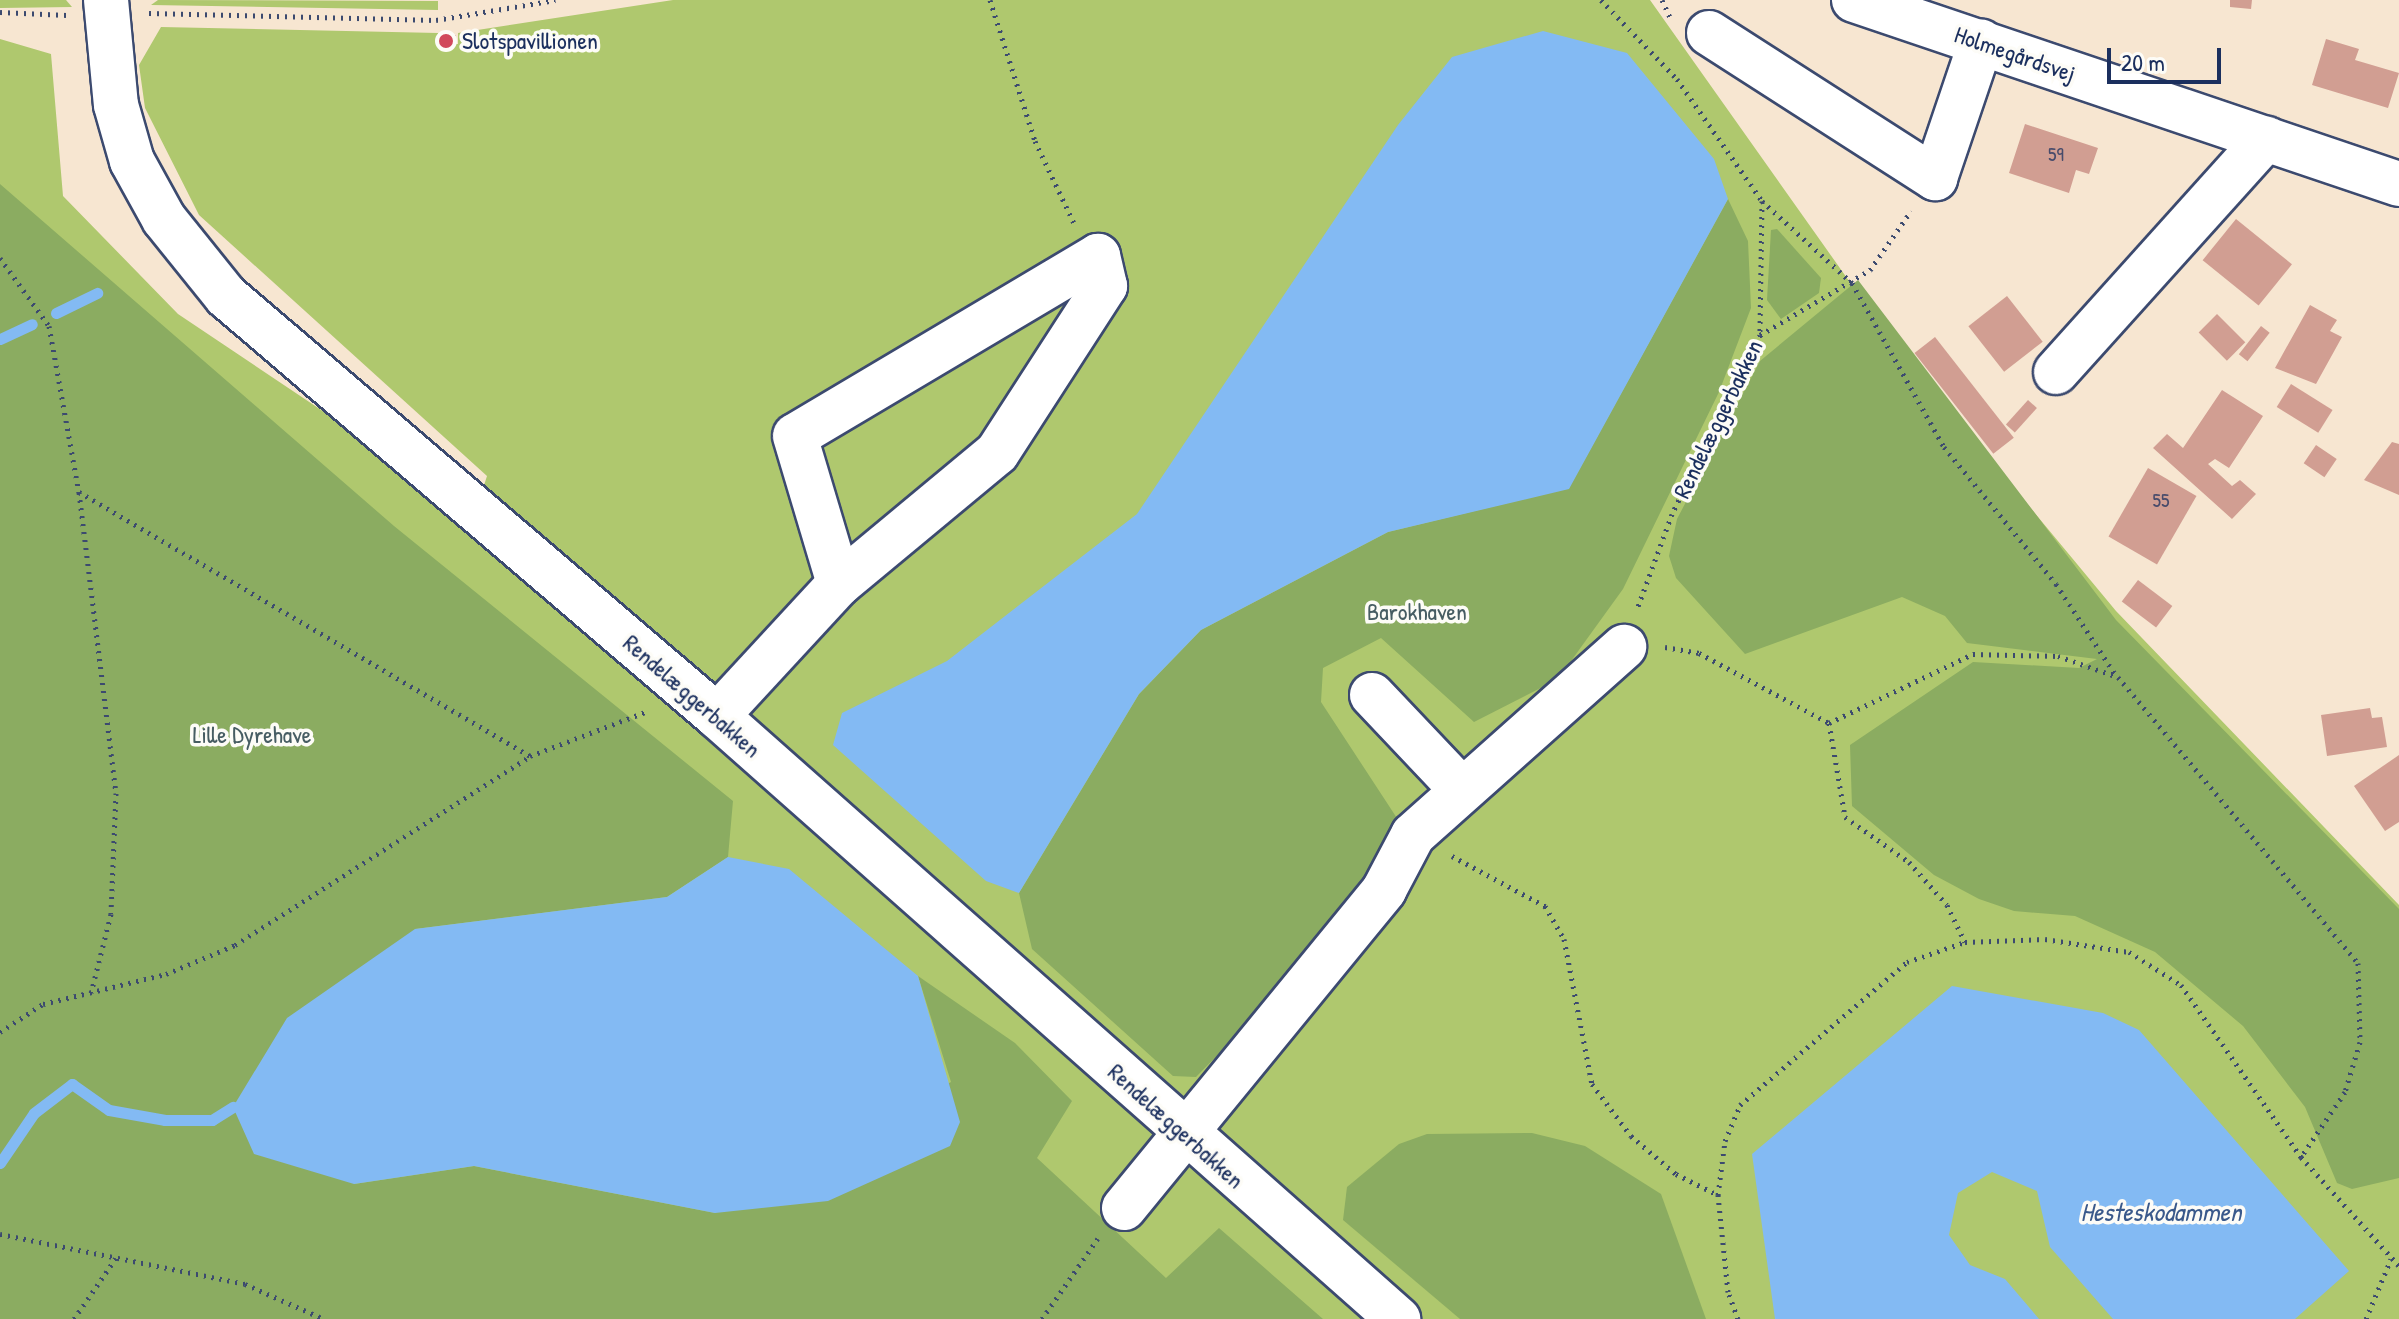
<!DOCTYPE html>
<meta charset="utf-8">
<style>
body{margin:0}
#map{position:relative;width:2399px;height:1319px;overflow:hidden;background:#f7e6d1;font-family:"Patrick Hand",sans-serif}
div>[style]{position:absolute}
.green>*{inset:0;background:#afc86e}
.forest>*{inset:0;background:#8bac61}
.water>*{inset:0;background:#83baf3}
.stream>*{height:11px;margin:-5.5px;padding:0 5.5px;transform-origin:5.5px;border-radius:5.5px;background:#83baf3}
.building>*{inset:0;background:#d19e92;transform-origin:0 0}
.path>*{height:5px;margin-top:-2.5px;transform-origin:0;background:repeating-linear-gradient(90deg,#3c4a6f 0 2px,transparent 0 8px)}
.roads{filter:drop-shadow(2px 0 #3c4a6f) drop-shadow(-2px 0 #3c4a6f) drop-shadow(0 2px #3c4a6f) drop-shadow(0 -2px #3c4a6f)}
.minor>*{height:44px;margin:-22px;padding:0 22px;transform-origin:22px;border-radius:22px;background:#fff}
.dots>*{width:22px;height:22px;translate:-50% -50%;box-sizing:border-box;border:4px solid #fdfcf7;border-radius:50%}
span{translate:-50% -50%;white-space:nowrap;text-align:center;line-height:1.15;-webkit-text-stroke:7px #fdfcf7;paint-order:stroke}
.number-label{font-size:20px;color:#484b6b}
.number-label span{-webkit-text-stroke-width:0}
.poi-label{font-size:24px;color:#1b2f5e}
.left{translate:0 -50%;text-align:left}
.street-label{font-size:24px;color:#1b2f5e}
.park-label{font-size:24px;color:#475d63}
.water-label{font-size:26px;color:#3a598b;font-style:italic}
.scale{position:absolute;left:2107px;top:48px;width:114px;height:36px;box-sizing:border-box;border:4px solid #1b2f5e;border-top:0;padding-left:10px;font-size:24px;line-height:28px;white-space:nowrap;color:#1b2f5e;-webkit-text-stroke:6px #fdfcf7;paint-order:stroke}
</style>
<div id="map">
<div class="green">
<div style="clip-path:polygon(0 0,66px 0,72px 7px,0 8px)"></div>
<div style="clip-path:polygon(158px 0,438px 1px,438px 10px,151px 5px)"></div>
<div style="clip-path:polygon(673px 0,1650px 0,1888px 336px,2116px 611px,2399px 905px,2399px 1319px,0 1319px,0 39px,51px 54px,63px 196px,178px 314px,475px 513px,487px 476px,199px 215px,145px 108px,139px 65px,161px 27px,438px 33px,439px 44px,458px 44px,458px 33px)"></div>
</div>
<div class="forest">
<div style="clip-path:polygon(0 184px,394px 526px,733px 801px,728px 857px,667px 897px,415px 929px,354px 1184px,474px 1166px,715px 1213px,951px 1082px,918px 976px,1015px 1043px,1072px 1101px,1037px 1158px,1166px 1278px,1219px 1228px,1323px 1319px,0 1319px)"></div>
<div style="clip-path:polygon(1728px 199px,1748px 241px,1751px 308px,1719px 392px,1623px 589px,1558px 679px,1474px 722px,1381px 638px,1323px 668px,1321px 702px,1408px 835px,1239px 1033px,1196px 1077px,1173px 1076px,1032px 949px,1019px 893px,1139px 694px,1201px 630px,1388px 532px,1569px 488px)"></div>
<div style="clip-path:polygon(1777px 229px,1821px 278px,1819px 293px,1781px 319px,1767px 300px,1771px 230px)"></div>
<div style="clip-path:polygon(1858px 280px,2116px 620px,2399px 909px,2399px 1178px,2352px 1189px,2337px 1183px,2305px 1107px,2243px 1026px,2155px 952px,2075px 916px,2014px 911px,1979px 899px,1934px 875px,1852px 806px,1850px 745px,1973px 662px,2079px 668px,2097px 659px,1967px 643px,1945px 616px,1902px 597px,1745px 654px,1676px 578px,1669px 556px,1677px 519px,1760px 361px)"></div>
<div style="clip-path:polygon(1532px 1133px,1585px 1146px,1661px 1194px,1706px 1319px,1460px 1319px,1343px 1220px,1347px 1187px,1399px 1144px,1427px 1134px)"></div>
</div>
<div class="water">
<div style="clip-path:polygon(1543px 31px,1627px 53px,1714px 159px,1728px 199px,1569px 489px,1388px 532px,1201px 630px,1139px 694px,1019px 893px,986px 881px,833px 745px,842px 713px,947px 661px,1137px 514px,1398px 125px,1452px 57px)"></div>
<div style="clip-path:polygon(728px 857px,789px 869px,918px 976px,960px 1122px,950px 1146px,828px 1201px,715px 1213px,474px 1166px,354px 1184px,254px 1154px,233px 1107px,287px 1018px,415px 929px,667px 897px)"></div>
<div style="clip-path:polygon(1952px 986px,2103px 1013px,2139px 1030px,2349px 1271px,2295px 1319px,2113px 1319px,2050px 1247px,2037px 1191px,1992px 1172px,1958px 1193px,1949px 1235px,1970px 1265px,2005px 1279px,2039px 1319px,1775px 1319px,1752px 1154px)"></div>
</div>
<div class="stream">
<div style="left:56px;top:313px;width:46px;rotate:-26deg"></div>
<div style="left:0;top:339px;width:35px;rotate:-25deg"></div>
<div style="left:0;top:1163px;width:60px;rotate:-55.8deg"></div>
<div style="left:34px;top:1113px;width:48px;rotate:-37.3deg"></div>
<div style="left:72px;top:1084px;width:45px;rotate:35.1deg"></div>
<div style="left:109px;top:1110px;width:57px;rotate:10.1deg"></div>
<div style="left:165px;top:1120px;width:47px"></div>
<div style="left:212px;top:1120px;width:25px;rotate:-32deg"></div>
</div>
<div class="building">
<div style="clip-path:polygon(2230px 0,2252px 0,2251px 9px,2230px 7px)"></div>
<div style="left:439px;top:35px;width:17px;height:7px"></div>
<div style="clip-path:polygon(2326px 39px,2359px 49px,2355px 60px,2399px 73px,2388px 108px,2312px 85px)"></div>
<div style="clip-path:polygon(2025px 124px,2098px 148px,2089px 174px,2076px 170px,2069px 193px,2009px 173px)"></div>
<div style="left:2236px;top:219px;width:72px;height:53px;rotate:39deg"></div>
<div style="left:2007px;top:296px;width:58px;height:49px;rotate:52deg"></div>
<div style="clip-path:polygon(2310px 305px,2337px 320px,2330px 331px,2342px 337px,2316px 384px,2275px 368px)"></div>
<div style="left:2217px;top:314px;width:40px;height:26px;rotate:45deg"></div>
<div style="left:2261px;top:326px;width:11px;height:36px;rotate:38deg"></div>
<div style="left:1935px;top:337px;width:128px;height:26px;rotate:52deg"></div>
<div style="left:2291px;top:384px;width:49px;height:27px;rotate:32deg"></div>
<div style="clip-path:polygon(2222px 390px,2263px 416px,2229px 468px,2215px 459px,2208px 464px,2232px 486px,2240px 480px,2256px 494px,2232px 519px,2153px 448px,2167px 434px,2183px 448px)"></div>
<div style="left:2028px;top:400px;width:12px;height:33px;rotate:42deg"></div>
<div style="clip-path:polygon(2392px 442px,2399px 444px,2399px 495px,2364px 480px)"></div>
<div style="left:2316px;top:445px;width:25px;height:22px;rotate:34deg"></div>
<div style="left:2148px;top:468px;width:56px;height:79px;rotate:30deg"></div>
<div style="left:2138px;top:580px;width:43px;height:27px;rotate:37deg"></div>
<div style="clip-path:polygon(2370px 708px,2372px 718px,2382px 717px,2387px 747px,2327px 756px,2321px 715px)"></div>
<div style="clip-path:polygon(2399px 755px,2399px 822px,2385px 831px,2354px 786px)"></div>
</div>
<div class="path">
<div style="left:990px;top:0;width:148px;rotate:72.3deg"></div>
<div style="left:1035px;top:141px;width:91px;rotate:64.6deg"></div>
<div style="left:1601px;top:0;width:110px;rotate:46.1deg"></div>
<div style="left:1677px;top:79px;width:149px;rotate:55.1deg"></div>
<div style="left:1762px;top:201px;width:134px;rotate:90.9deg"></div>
<div style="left:1760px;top:335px;width:199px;rotate:116.2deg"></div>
<div style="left:1672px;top:514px;width:101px;rotate:110.2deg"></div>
<div style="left:1662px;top:0;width:19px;rotate:65deg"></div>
<div style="left:0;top:12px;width:67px;rotate:2.6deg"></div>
<div style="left:149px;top:13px;width:287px;rotate:1.4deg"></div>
<div style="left:436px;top:20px;width:121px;rotate:-9.5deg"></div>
<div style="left:1762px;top:201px;width:122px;rotate:42.3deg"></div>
<div style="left:1852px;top:283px;width:188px;rotate:60.7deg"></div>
<div style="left:1944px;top:447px;width:177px;rotate:50.7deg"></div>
<div style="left:2056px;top:584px;width:111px;rotate:56.7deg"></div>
<div style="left:0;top:258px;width:84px;rotate:54.2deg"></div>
<div style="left:49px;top:326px;width:169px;rotate:79.8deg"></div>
<div style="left:79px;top:492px;width:303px;rotate:83deg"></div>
<div style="left:116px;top:793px;width:121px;rotate:92.4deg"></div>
<div style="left:111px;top:914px;width:81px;rotate:104.2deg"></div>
<div style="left:1760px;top:335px;width:128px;rotate:-30.6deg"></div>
<div style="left:1870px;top:270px;width:72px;rotate:-55.2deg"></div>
<div style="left:79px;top:492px;width:523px;rotate:30.34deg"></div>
<div style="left:1665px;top:647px;width:35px;rotate:10deg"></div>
<div style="left:1699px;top:653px;width:148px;rotate:28.3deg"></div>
<div style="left:1829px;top:723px;width:95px;rotate:80.3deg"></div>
<div style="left:1845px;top:817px;width:78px;rotate:35.1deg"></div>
<div style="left:1909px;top:862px;width:57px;rotate:48.5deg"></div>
<div style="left:1947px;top:905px;width:41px;rotate:64.1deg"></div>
<div style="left:1829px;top:723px;width:160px;rotate:-25.6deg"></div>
<div style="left:1973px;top:654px;width:85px;rotate:1.3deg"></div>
<div style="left:2058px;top:656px;width:64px;rotate:19.3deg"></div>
<div style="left:2118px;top:677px;width:373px;rotate:50deg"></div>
<div style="left:2358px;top:963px;width:79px;rotate:88.5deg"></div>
<div style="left:2360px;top:1042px;width:52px;rotate:106.7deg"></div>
<div style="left:2345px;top:1092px;width:78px;rotate:124.1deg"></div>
<div style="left:1452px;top:856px;width:106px;rotate:28.3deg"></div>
<div style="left:1545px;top:906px;width:38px;rotate:60deg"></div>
<div style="left:1564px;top:939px;width:148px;rotate:79.1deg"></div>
<div style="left:1592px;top:1084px;width:65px;rotate:53.1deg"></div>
<div style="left:1631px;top:1136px;width:59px;rotate:40.2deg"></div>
<div style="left:1676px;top:1174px;width:47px;rotate:26.6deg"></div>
<div style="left:0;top:1032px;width:51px;rotate:-33.1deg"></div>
<div style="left:43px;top:1004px;width:127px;rotate:-13.7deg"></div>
<div style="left:166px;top:974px;width:75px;rotate:-22.8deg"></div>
<div style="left:235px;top:945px;width:350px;rotate:-32.6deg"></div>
<div style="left:530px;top:756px;width:126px;rotate:-20.9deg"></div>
<div style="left:0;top:1234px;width:250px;rotate:11.5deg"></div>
<div style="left:245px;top:1284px;width:86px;rotate:23.9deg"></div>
<div style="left:74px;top:1319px;width:74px;rotate:-55.5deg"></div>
<div style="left:1042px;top:1319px;width:98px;rotate:-55.3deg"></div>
<div style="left:1738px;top:1319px;width:29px;rotate:-110deg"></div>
<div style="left:1728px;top:1292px;width:98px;rotate:-95.9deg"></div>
<div style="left:1718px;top:1195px;width:54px;rotate:-82.6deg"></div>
<div style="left:1725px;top:1141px;width:39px;rotate:-67deg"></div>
<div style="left:1740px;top:1105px;width:220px;rotate:-40.6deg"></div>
<div style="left:1907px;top:962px;width:61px;rotate:-19deg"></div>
<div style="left:1965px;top:942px;width:80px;rotate:-2.1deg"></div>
<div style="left:2045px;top:939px;width:85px;rotate:8.8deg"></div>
<div style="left:2129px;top:952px;width:62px;rotate:32.4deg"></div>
<div style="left:2181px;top:985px;width:210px;rotate:55.1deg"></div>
<div style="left:2301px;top:1157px;width:147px;rotate:48deg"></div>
<div style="left:2366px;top:1319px;width:65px;rotate:-67.4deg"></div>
</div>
<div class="roads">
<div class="minor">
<div style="left:106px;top:0;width:105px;rotate:84.6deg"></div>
<div style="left:116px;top:105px;width:58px;rotate:74.1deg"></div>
<div style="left:132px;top:161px;width:66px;rotate:61.1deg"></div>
<div style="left:164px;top:219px;width:99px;rotate:51.2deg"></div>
<div style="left:226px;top:296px;width:646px;rotate:40.54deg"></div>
<div style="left:717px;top:716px;width:910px;rotate:41.52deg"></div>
<div style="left:1854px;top:0;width:575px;rotate:18.66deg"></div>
<div style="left:1709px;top:33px;width:269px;rotate:32.7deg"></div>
<div style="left:1935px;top:178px;width:144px;rotate:-71.3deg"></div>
<div style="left:2056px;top:372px;width:314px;rotate:-48deg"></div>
<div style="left:1372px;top:695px;width:129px;rotate:46.6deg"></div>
<div style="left:717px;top:716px;width:180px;rotate:-47.3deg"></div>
<div style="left:839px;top:584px;width:205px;rotate:-39.7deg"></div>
<div style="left:997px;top:453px;width:199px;rotate:-57.1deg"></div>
<div style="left:1105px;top:286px;width:31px;rotate:-103deg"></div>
<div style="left:1098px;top:256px;width:352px;rotate:149.3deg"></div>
<div style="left:795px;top:436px;width:154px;rotate:73.4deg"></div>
<div style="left:1124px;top:1208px;width:411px;rotate:-50.7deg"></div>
<div style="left:1384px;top:890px;width:62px;rotate:-62.2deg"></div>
<div style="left:1413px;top:835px;width:283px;rotate:-41.7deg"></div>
</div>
</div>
<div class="dots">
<div style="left:446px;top:41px;background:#d1495b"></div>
</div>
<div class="number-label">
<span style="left:2056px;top:153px">59</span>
<span style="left:2161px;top:499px">55</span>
</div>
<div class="poi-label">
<span class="left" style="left:462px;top:41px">Slotspavillionen</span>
</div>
<div class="street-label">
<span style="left:2015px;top:54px;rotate:19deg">Holmegårdsvej</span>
<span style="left:1718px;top:419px;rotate:-64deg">Rendelæggerbakken</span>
<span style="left:692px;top:696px;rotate:41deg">Rendelæggerbakken</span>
<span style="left:1176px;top:1126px;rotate:42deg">Rendelæggerbakken</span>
</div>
<div class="park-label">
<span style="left:1417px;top:612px">Barokhaven</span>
<span style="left:252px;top:735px">Lille Dyrehave</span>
</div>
<div class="water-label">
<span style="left:2161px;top:1212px">Hesteskodammen</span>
</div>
<div class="scale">20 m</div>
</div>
